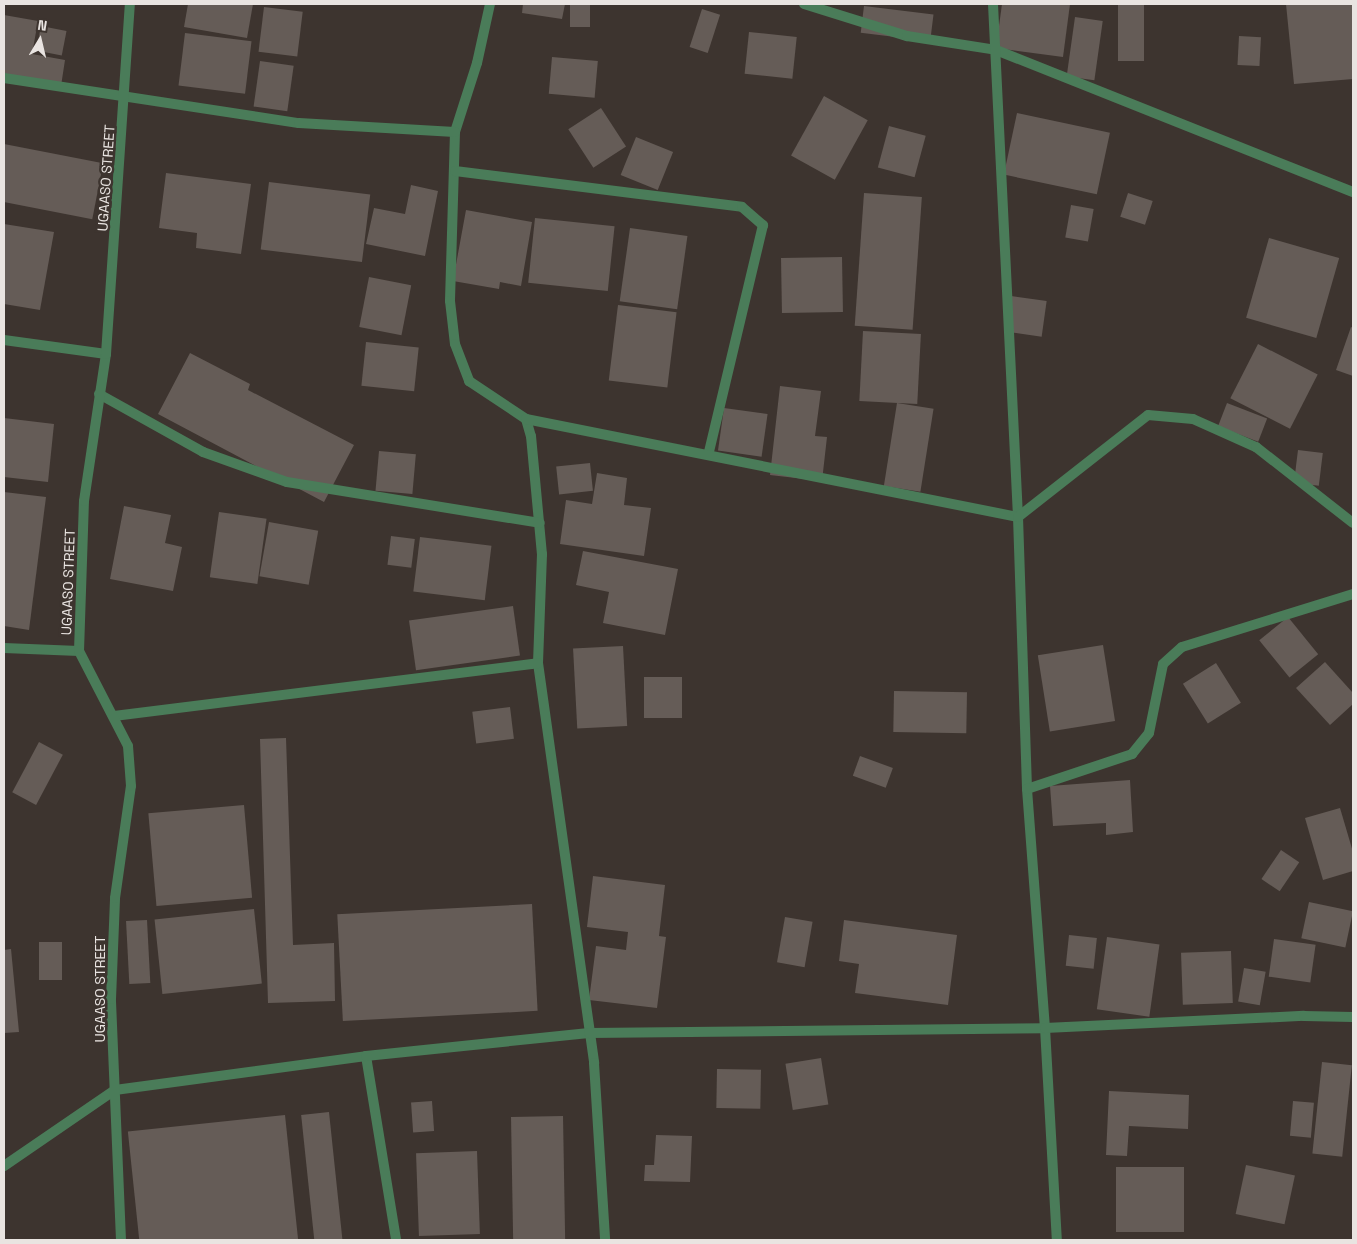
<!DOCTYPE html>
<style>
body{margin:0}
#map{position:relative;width:1357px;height:1244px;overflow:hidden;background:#3d342f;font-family:"Space Grotesk",sans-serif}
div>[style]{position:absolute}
.building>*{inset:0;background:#655c57;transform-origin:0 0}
.street>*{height:10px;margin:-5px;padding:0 5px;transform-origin:5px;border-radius:5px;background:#4a7c59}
span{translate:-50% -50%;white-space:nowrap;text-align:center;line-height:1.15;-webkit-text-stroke:5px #3d342f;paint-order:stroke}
.street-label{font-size:14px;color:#e9e4e1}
.frame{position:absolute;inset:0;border:5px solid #e9e4e1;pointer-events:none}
.north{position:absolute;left:15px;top:15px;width:50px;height:50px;-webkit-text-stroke:4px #3d342f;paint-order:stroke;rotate:9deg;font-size:14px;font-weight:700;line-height:20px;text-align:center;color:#e9e4e1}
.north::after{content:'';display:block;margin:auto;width:18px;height:22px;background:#e9e4e1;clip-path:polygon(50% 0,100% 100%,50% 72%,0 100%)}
</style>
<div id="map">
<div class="building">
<div style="clip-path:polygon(188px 4px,253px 4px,247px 38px,184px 27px)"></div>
<div style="clip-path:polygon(523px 4px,565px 4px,562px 19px,522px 13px)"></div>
<div style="left:570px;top:4px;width:20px;height:23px"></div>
<div style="clip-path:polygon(1002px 4px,1070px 4px,1063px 57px,996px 48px)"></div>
<div style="left:1118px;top:4px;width:26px;height:57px"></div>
<div style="clip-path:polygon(1286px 4px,1352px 4px,1353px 79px,1294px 84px)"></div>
<div style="left:864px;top:6px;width:70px;height:27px;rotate:7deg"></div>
<div style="left:264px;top:7px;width:39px;height:45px;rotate:7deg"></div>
<div style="left:702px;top:9px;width:19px;height:40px;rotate:18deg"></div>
<div style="clip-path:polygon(4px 15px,38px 21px,32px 54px,65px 60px,61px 86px,4px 76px)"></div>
<div style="left:1075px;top:17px;width:28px;height:60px;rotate:8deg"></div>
<div style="left:41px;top:26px;width:26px;height:25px;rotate:11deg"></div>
<div style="left:749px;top:32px;width:48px;height:42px;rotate:6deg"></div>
<div style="left:185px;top:33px;width:67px;height:53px;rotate:7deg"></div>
<div style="left:1239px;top:36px;width:22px;height:29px;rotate:3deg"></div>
<div style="left:552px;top:57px;width:46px;height:37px;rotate:5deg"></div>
<div style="left:260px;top:61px;width:34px;height:46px;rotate:8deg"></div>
<div style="left:824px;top:96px;width:50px;height:68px;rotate:29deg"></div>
<div style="left:601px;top:108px;width:46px;height:39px;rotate:57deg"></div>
<div style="left:1017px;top:113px;width:95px;height:63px;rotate:12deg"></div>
<div style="left:889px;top:126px;width:38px;height:43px;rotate:15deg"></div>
<div style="left:636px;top:137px;width:40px;height:41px;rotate:22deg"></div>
<div style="left:4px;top:144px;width:101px;height:57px;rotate:11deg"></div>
<div style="clip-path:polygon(166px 173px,251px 184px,241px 254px,196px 248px,197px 233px,159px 228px)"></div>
<div style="left:269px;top:182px;width:102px;height:68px;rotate:7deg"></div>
<div style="clip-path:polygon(411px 185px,438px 191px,425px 256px,366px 244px,374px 208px,405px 214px)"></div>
<div style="left:864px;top:193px;width:58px;height:133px;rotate:4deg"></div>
<div style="left:1128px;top:193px;width:26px;height:25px;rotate:18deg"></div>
<div style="left:1071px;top:205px;width:23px;height:33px;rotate:10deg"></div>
<div style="clip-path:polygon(466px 210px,532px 222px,521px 286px,500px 282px,499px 289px,453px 281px)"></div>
<div style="left:535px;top:218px;width:80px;height:65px;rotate:6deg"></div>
<div style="clip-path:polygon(4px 224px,54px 232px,40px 310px,4px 304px)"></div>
<div style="left:630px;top:228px;width:58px;height:74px;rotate:8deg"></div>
<div style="left:1269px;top:238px;width:73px;height:83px;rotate:16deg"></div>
<div style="left:842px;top:257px;width:55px;height:61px;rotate:89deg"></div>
<div style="left:369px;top:277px;width:43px;height:51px;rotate:11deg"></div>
<div style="left:1011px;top:296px;width:36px;height:36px;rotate:8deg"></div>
<div style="left:618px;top:305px;width:59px;height:76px;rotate:7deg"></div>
<div style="clip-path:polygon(1351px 327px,1353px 328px,1353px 376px,1336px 370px)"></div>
<div style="left:863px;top:331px;width:58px;height:70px;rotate:3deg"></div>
<div style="left:366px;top:342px;width:53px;height:44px;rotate:6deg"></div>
<div style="left:1258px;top:344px;width:67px;height:61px;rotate:27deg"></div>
<div style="clip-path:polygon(190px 353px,250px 384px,248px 390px,354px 445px,324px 502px,158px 414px)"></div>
<div style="clip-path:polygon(780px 386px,821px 391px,815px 436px,827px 437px,822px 481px,770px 475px)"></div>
<div style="left:897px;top:403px;width:37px;height:84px;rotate:9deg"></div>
<div style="left:1227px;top:403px;width:43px;height:25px;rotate:21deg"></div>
<div style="left:724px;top:408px;width:44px;height:43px;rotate:8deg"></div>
<div style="clip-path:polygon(4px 418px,54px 424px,48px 482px,4px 477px)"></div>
<div style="left:1298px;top:450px;width:25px;height:33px;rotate:7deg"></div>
<div style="left:379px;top:451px;width:37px;height:40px;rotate:5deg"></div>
<div style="left:590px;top:463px;width:28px;height:34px;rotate:84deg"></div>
<div style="clip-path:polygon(597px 473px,627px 478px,624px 505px,651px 508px,644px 556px,560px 544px,566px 500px,592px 504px)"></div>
<div style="clip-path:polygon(4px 492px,46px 497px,29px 630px,4px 626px)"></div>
<div style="clip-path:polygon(124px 506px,171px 515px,165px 543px,182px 547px,173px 591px,110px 579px)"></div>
<div style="left:219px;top:512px;width:48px;height:66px;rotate:8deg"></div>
<div style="left:269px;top:522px;width:50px;height:55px;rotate:10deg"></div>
<div style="left:391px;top:536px;width:24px;height:29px;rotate:7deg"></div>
<div style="left:420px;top:537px;width:72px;height:55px;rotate:7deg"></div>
<div style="clip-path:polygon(583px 551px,678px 569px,665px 635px,603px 623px,609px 592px,576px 585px)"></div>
<div style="left:513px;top:606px;width:50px;height:105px;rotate:82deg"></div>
<div style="left:1288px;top:617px;width:48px;height:37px;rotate:51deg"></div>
<div style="left:1103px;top:645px;width:77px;height:66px;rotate:81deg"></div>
<div style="left:623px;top:646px;width:80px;height:50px;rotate:87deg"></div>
<div style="clip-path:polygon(1325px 662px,1353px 693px,1353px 704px,1330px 725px,1296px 688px)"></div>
<div style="left:1216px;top:663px;width:47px;height:39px;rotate:58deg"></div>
<div style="left:644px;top:677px;width:38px;height:41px"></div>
<div style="left:894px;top:691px;width:73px;height:41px;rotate:1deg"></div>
<div style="left:510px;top:707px;width:32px;height:38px;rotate:83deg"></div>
<div style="clip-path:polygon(286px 738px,293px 945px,334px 943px,335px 1001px,268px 1003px,260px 739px)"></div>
<div style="left:39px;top:742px;width:27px;height:57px;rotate:28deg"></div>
<div style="left:860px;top:756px;width:35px;height:21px;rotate:20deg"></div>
<div style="clip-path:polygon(1130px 780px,1133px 832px,1106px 835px,1106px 823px,1053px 826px,1050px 786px)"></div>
<div style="left:244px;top:805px;width:93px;height:96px;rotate:85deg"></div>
<div style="clip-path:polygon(1340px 808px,1353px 852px,1353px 871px,1323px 880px,1305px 818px)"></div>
<div style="left:1281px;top:850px;width:22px;height:35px;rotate:34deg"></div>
<div style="clip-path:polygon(593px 876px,665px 885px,659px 936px,666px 937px,657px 1008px,589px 1000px,596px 946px,626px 950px,628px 932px,587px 927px)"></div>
<div style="left:1309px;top:902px;width:45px;height:37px;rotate:12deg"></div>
<div style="left:532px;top:904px;width:107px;height:195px;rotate:87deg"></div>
<div style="left:254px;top:909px;width:75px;height:100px;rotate:84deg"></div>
<div style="left:785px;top:917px;width:28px;height:46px;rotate:10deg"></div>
<div style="left:147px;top:920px;width:63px;height:21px;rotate:87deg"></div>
<div style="clip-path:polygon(844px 920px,957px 935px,948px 1005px,855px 993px,859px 964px,839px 961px)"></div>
<div style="left:1069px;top:935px;width:28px;height:31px;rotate:6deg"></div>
<div style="left:1107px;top:937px;width:53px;height:73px;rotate:8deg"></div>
<div style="left:1274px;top:939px;width:42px;height:38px;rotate:8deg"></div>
<div style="left:62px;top:942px;width:38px;height:23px;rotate:90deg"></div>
<div style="clip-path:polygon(11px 949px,19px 1032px,4px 1033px,4px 950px)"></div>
<div style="left:1231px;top:951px;width:52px;height:50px;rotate:88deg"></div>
<div style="left:1244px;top:968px;width:22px;height:34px;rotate:10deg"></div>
<div style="left:821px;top:1058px;width:47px;height:36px;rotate:81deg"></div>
<div style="left:1322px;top:1062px;width:30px;height:92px;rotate:6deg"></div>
<div style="left:717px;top:1069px;width:44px;height:39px;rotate:1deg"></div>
<div style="clip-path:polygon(1109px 1091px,1189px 1095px,1188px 1129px,1129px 1126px,1127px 1156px,1106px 1155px)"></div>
<div style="left:432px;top:1101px;width:30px;height:21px;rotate:86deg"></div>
<div style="left:1293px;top:1101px;width:21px;height:35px;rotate:5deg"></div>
<div style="left:329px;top:1112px;width:129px;height:28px;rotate:84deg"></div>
<div style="left:285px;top:1115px;width:125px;height:158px;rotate:84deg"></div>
<div style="left:563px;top:1116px;width:124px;height:52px;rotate:89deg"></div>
<div style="clip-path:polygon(656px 1135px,692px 1136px,690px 1182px,644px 1181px,645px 1165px,654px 1165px)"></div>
<div style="left:477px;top:1151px;width:83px;height:61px;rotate:88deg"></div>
<div style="left:1246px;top:1165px;width:50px;height:50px;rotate:12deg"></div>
<div style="left:1116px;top:1167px;width:68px;height:65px"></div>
</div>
<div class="street">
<div style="left:490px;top:4px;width:60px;rotate:102.4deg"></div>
<div style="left:477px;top:63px;width:72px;rotate:107.7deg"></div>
<div style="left:455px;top:132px;width:169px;rotate:91.7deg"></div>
<div style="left:450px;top:301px;width:43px;rotate:83.4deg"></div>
<div style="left:455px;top:344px;width:40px;rotate:69deg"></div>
<div style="left:469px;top:381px;width:69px;rotate:33.7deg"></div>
<div style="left:526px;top:419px;width:18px;rotate:74deg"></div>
<div style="left:531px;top:436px;width:119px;rotate:84.7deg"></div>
<div style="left:542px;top:554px;width:109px;rotate:92.1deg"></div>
<div style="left:538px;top:663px;width:404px;rotate:82deg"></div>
<div style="left:594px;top:1063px;width:177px;rotate:86.4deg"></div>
<div style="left:804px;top:4px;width:108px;rotate:17.3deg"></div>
<div style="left:907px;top:36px;width:90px;rotate:8.9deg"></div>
<div style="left:996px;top:50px;width:384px;rotate:21.7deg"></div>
<div style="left:993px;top:4px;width:514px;rotate:87.21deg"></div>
<div style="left:1018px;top:517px;width:272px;rotate:88.1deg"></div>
<div style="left:1027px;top:789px;width:240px;rotate:85.7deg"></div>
<div style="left:1045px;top:1028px;width:212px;rotate:86.8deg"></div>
<div style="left:4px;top:78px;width:298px;rotate:8.7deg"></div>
<div style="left:299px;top:123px;width:156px;rotate:3.3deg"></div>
<div style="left:455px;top:171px;width:289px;rotate:7.1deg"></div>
<div style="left:742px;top:207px;width:28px;rotate:41deg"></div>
<div style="left:763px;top:225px;width:236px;rotate:103.4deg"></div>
<div style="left:4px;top:340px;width:103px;rotate:7.8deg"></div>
<div style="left:99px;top:394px;width:119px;rotate:29.1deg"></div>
<div style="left:203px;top:452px;width:89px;rotate:19.7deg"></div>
<div style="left:287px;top:482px;width:256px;rotate:9.2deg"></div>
<div style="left:526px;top:419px;width:502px;rotate:11.27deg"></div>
<div style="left:1018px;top:517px;width:165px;rotate:-38.1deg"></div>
<div style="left:1148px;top:415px;width:45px;rotate:5.1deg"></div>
<div style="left:1193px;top:419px;width:69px;rotate:24deg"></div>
<div style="left:1256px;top:447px;width:123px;rotate:38.1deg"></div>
<div style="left:4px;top:648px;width:75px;rotate:2.3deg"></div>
<div style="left:114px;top:716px;width:427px;rotate:-7.1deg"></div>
<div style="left:1027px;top:789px;width:111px;rotate:-18.4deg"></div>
<div style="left:1132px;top:754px;width:27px;rotate:-51deg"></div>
<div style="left:1149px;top:733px;width:70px;rotate:-78.5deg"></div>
<div style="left:1163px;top:664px;width:25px;rotate:-42deg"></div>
<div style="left:1182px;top:647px;width:179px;rotate:-17.2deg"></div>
<div style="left:366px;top:1056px;width:186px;rotate:80.7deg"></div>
<div style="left:4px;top:1166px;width:135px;rotate:-34.4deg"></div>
<div style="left:115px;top:1090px;width:253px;rotate:-7.7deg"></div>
<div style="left:366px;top:1056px;width:224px;rotate:-5.9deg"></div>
<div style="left:589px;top:1033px;width:456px;rotate:-0.6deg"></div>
<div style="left:1045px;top:1028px;width:259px;rotate:-2.7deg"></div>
<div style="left:1304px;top:1016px;width:49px;rotate:1.2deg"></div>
<div style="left:121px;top:1240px;width:241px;rotate:-92.4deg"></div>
<div style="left:111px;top:999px;width:101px;rotate:-87.7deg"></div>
<div style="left:115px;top:898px;width:113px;rotate:-81.9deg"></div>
<div style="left:131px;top:786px;width:40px;rotate:-94.3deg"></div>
<div style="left:128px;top:746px;width:107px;rotate:-117.3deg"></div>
<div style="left:79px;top:651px;width:150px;rotate:-88.1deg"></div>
<div style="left:84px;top:501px;width:149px;rotate:-81.5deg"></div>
<div style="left:106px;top:354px;width:351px;rotate:-86.1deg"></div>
</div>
<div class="street-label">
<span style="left:106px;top:178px;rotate:-86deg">UGAASO STREET</span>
<span style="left:68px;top:582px;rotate:-88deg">UGAASO STREET</span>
<span style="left:100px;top:989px;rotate:-90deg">UGAASO STREET</span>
</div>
<div class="frame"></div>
<div class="north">N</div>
</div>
